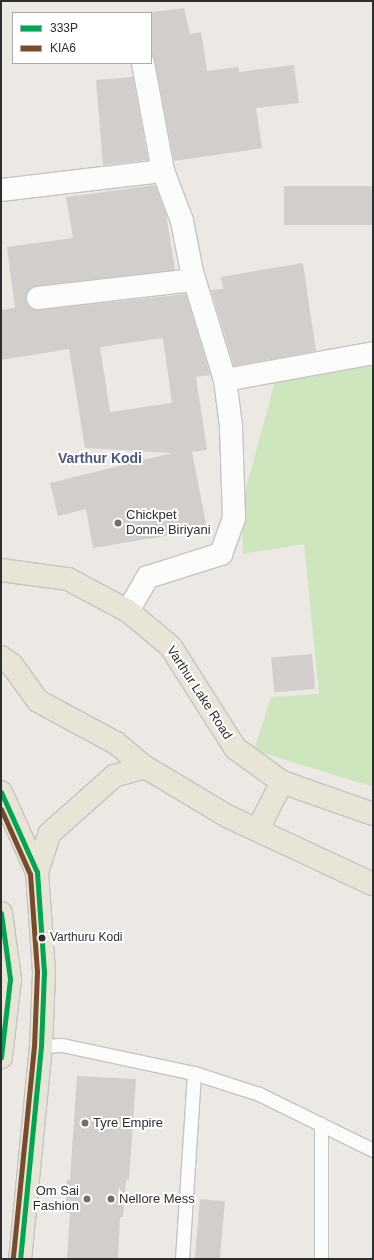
<!DOCTYPE html>
<style>
body{margin:0}
#map{position:relative;width:374px;height:1260px;overflow:hidden;background:#ece8e4;font-family:Arial,sans-serif}
div>[style]{position:absolute}
.green>*{inset:0;background:#cee6be}
.building>*{inset:0;background:#d1cecb;transform-origin:0 0}
.roads{filter:drop-shadow(1px 0 #c5c4c5) drop-shadow(-1px 0 #c5c4c5) drop-shadow(0 1px #c5c4c5) drop-shadow(0 -1px #c5c4c5)}
.lane>*{height:13px;margin:-6.5px;padding:0 6.5px;transform-origin:6.5px;border-radius:6.5px;background:#fcfcfb}
.street>*{height:22px;margin:-11px;padding:0 11px;transform-origin:11px;border-radius:11px;background:#fcfcfb}
.primary>*{height:22px;margin:-11px;padding:0 11px;transform-origin:11px;border-radius:11px;background:#e8e4d6}
.bus-1>*{height:5px;margin:-2.5px;padding:0 2.5px;transform-origin:2.5px;border-radius:2.5px;background:#00a651}
.bus-2>*{height:5px;margin:-2.5px;padding:0 2.5px;transform-origin:2.5px;border-radius:2.5px;background:#7a4b2a}
.dots>*{width:11px;height:11px;translate:-50% -50%;box-sizing:border-box;border:2px solid #fff;border-radius:50%}
span{translate:-50% -50%;white-space:nowrap;text-align:center;line-height:1.15;-webkit-text-stroke:4px #fff;paint-order:stroke}
.bus-label{font-size:12px;color:#2e2e2e}
.left{translate:0 -50%;text-align:left}
.poi-label{font-size:13px;color:#2e2e2e}
.right{translate:-100% -50%;text-align:right}
.street-label{font-size:13px;color:#2e2e2e}
.neighbourhood-label{font-size:14px;color:#4d5680;font-weight:700}
.frame{position:absolute;inset:0;border:2px solid #2e2e2e;pointer-events:none}
.legend{position:absolute;left:12px;top:12px;width:140px;height:52px;box-sizing:border-box;background:#fff;border:1px solid #ababab;margin:0;padding:5px 7px;list-style:none;font-size:12px;color:#2e2e2e}
.legend li{display:flex;align-items:center;gap:8px;height:20px}
.legend b{width:20px;border:1px solid #ababab}
</style>
<div id="map">
<div class="green">
<div style="clip-path:polygon(373px 364px,373px 787px,254px 750px,271px 697px,319px 694px,304px 544px,243px 554px,241px 507px,276px 377px)"></div>
</div>
<div class="building">
<div style="clip-path:polygon(184px 8px,190px 34px,201px 32px,207px 71px,238px 67px,239px 72px,294px 65px,299px 103px,256px 108px,262px 148px,174px 161px,155px 61px,151px 54px,151px 13px,146px 13px)"></div>
<div style="clip-path:polygon(133px 77px,148px 160px,103px 165px,96px 80px)"></div>
<div style="clip-path:polygon(evenodd,155px 185px,166px 214px,175px 270px,37px 286px,27px 293px,26px 300px,33px 309px,39px 310px,186px 294px,210px 375px,196px 377px,207px 450px,192px 452px,207px 529px,93px 548px,86px 509px,58px 516px,50px 483px,172px 453px,85px 448px,69px 349px,1px 360px,1px 310px,15px 308px,7px 247px,73px 238px,66px 197px,155px 185px,163px 338px,172px 403px,110px 412px,100px 347px,163px 338px)"></div>
<div style="left:373px;top:186px;width:39px;height:89px;rotate:90deg"></div>
<div style="clip-path:polygon(303px 263px,316px 351px,234px 366px,211px 290px,223px 289px,221px 277px)"></div>
<div style="left:312px;top:654px;width:35px;height:41px;rotate:85deg"></div>
<div style="clip-path:polygon(77px 1076px,136px 1079px,129px 1180px,126px 1180px,123px 1217px,120px 1217px,118px 1259px,67px 1259px,70px 1213px,65px 1213px,67px 1180px,70px 1180px)"></div>
<div style="left:200px;top:1199px;width:25px;height:60px;rotate:5deg"></div>
</div>
<div class="roads">
<div class="lane">
<div style="left:41px;top:1046px;width:21px;rotate:-3deg"></div>
<div style="left:62px;top:1045px;width:135px;rotate:12deg"></div>
<div style="left:194px;top:1073px;width:68px;rotate:17.9deg"></div>
<div style="left:259px;top:1094px;width:127px;rotate:26.2deg"></div>
<div style="left:182px;top:1259px;width:186px;rotate:-86.3deg"></div>
<div style="left:321px;top:1259px;width:135px;rotate:-90deg"></div>
</div>
<div class="street">
<div style="left:1px;top:190px;width:163px;rotate:-6.7deg"></div>
<div style="left:38px;top:298px;width:157px;rotate:-6.6deg"></div>
<div style="left:225px;top:380px;width:150px;rotate:-10.3deg"></div>
<div style="left:128px;top:611px;width:39px;rotate:-60deg"></div>
<div style="left:148px;top:577px;width:77px;rotate:-17.5deg"></div>
<div style="left:221px;top:554px;width:38px;rotate:-70deg"></div>
<div style="left:234px;top:518px;width:92px;rotate:-91.9deg"></div>
<div style="left:231px;top:426px;width:46px;rotate:-97.4deg"></div>
<div style="left:225px;top:380px;width:113px;rotate:-107deg"></div>
<div style="left:192px;top:272px;width:52px;rotate:-101.1deg"></div>
<div style="left:182px;top:221px;width:53px;rotate:-110.8deg"></div>
<div style="left:163px;top:171px;width:110px;rotate:-100.5deg"></div>
</div>
<div class="primary">
<div style="left:1px;top:570px;width:68px;rotate:7.7deg"></div>
<div style="left:68px;top:579px;width:68px;rotate:28.1deg"></div>
<div style="left:128px;top:611px;width:56px;rotate:39.9deg"></div>
<div style="left:171px;top:647px;width:120px;rotate:57.6deg"></div>
<div style="left:235px;top:748px;width:58px;rotate:35.9deg"></div>
<div style="left:282px;top:782px;width:96px;rotate:19.4deg"></div>
<div style="left:1px;top:657px;width:14px;rotate:36deg"></div>
<div style="left:12px;top:665px;width:44px;rotate:54.2deg"></div>
<div style="left:38px;top:701px;width:89px;rotate:28.3deg"></div>
<div style="left:116px;top:743px;width:38px;rotate:40deg"></div>
<div style="left:145px;top:767px;width:98px;rotate:30.8deg"></div>
<div style="left:229px;top:817px;width:159px;rotate:25deg"></div>
<div style="left:1px;top:792px;width:88px;rotate:65.8deg"></div>
<div style="left:37px;top:872px;width:100px;rotate:86deg"></div>
<div style="left:44px;top:972px;width:74px;rotate:92.3deg"></div>
<div style="left:41px;top:1046px;width:214px;rotate:95.6deg"></div>
<div style="left:258px;top:829px;width:53px;rotate:-62.9deg"></div>
<div style="left:37px;top:872px;width:40px;rotate:-72deg"></div>
<div style="left:49px;top:834px;width:87px;rotate:-41.7deg"></div>
<div style="left:114px;top:776px;width:32px;rotate:-16deg"></div>
<div style="left:1px;top:913px;width:67px;rotate:82.2deg"></div>
<div style="left:10px;top:979px;width:79px;rotate:96.6deg"></div>
</div>
</div>
<div class="bus-1">
<div style="left:1px;top:792px;width:88px;rotate:65.8deg"></div>
<div style="left:37px;top:872px;width:100px;rotate:86deg"></div>
<div style="left:44px;top:972px;width:74px;rotate:92.3deg"></div>
<div style="left:41px;top:1046px;width:214px;rotate:95.6deg"></div>
<div style="left:1px;top:913px;width:67px;rotate:82.2deg"></div>
<div style="left:10px;top:979px;width:79px;rotate:96.6deg"></div>
</div>
<div class="bus-2">
<div style="left:1px;top:809px;width:71px;rotate:66deg"></div>
<div style="left:30px;top:874px;width:98px;rotate:85.9deg"></div>
<div style="left:37px;top:972px;width:74px;rotate:92.3deg"></div>
<div style="left:34px;top:1046px;width:213px;rotate:95.7deg"></div>
</div>
<div class="dots">
<div style="left:118px;top:523px;background:#706f6e"></div>
<div style="left:42px;top:938px;background:#2e2e2e"></div>
<div style="left:85px;top:1123px;background:#706f6e"></div>
<div style="left:87px;top:1199px;background:#706f6e"></div>
<div style="left:111px;top:1199px;background:#706f6e"></div>
</div>
<div class="bus-label">
<span class="left" style="left:50px;top:938px">Varthuru Kodi</span>
</div>
<div class="poi-label">
<span class="left" style="left:126px;top:523px">Chickpet<br>Donne Biriyani</span>
<span class="left" style="left:93px;top:1123px">Tyre Empire</span>
<span class="right" style="left:79px;top:1199px">Om Sai<br>Fashion</span>
<span class="left" style="left:119px;top:1199px">Nellore Mess</span>
</div>
<div class="street-label">
<span style="left:199px;top:693px;rotate:57deg">Varthur Lake Road</span>
</div>
<div class="neighbourhood-label">
<span style="left:100px;top:458px">Varthur Kodi</span>
</div>
<div class="frame"></div>
<ul class="legend">
<li><b style="height:5px;background:#00a651"></b>333P</li>
<li><b style="height:5px;background:#7a4b2a"></b>KIA6</li>
</ul>
</div>
